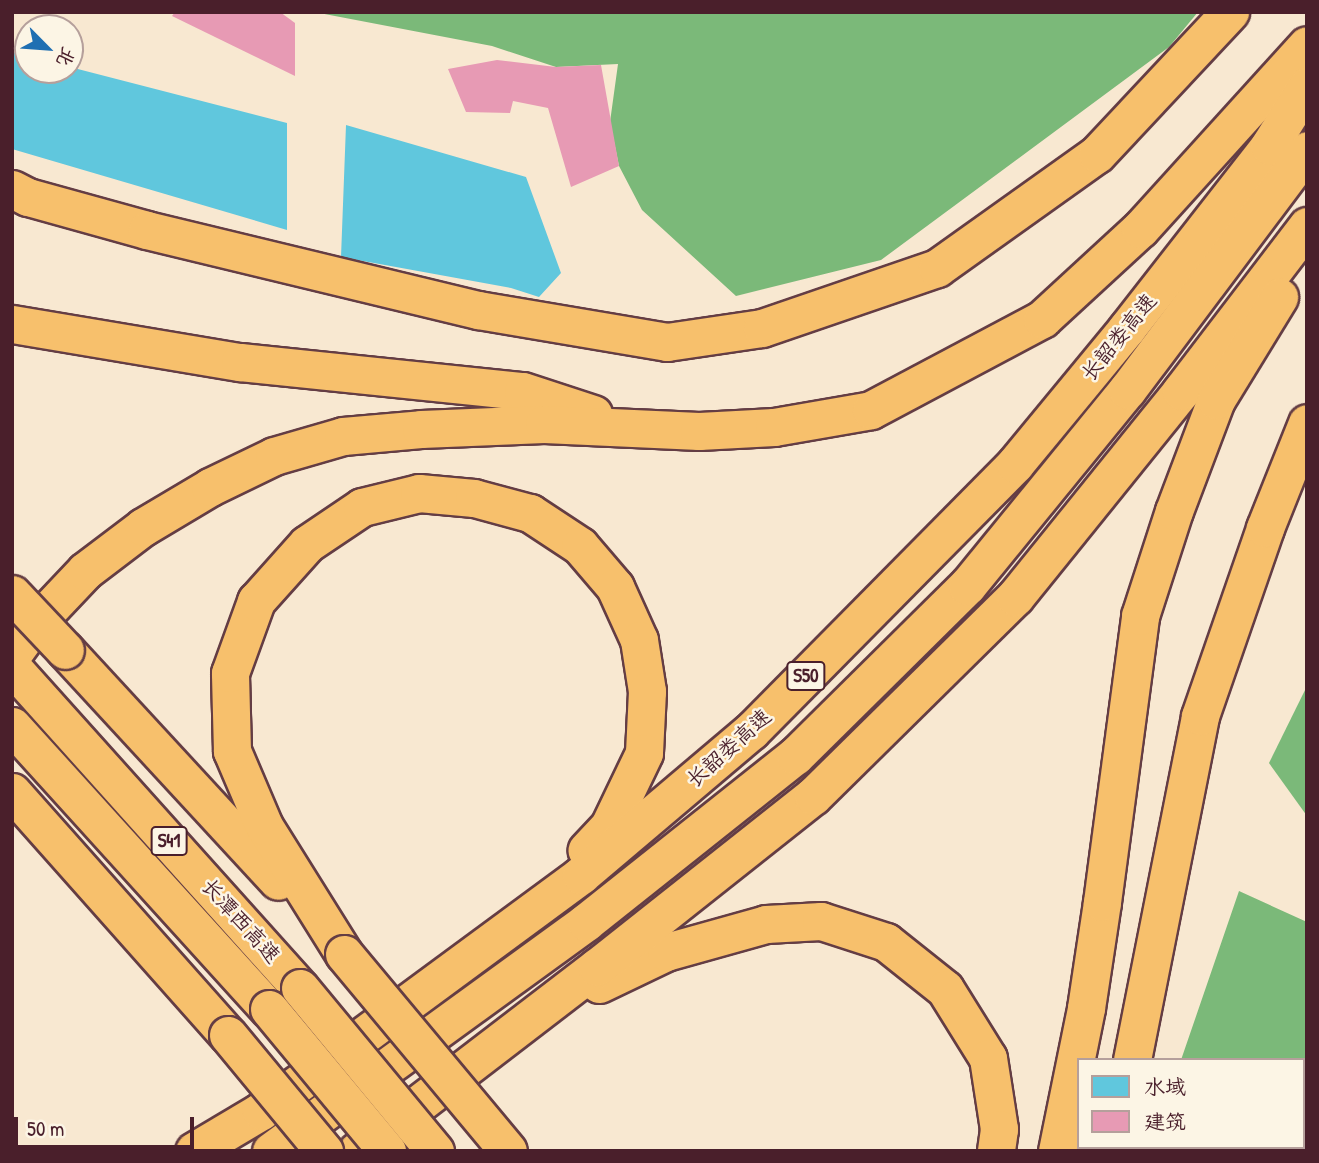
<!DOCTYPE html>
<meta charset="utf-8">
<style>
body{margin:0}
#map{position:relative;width:1319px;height:1163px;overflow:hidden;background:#f8e8d1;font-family:"Patrick Hand","LXGW WenKai TC",sans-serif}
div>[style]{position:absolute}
.forest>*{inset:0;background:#7bb979}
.water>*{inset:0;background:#60c7dd}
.building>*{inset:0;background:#e79ab4}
.roads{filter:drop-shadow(2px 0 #643d44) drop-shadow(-2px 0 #643d44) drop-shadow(0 2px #643d44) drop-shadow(0 -2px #643d44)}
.highway>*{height:37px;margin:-18.5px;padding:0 18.5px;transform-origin:18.5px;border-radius:18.5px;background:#f7c06c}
.bridges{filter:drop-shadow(2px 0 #643d44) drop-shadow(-2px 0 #643d44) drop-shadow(0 2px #643d44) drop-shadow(0 -2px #643d44)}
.highway-bridge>*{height:37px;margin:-18.5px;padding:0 18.5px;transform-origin:18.5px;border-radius:18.5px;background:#f7c06c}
span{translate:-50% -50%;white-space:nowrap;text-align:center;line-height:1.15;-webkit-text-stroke:5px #fcf5e5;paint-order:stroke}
.shield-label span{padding:2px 5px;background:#fcf5e5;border:2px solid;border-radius:5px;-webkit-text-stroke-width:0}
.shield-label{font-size:19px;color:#4a1f2b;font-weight:700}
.street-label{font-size:21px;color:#4a1f2b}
.frame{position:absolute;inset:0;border:14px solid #4a1f2b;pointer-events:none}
.legend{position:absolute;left:1077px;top:1058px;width:228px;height:91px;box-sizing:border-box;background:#fcf5e5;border:2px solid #b59f9b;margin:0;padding:9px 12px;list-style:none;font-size:21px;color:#4a1f2b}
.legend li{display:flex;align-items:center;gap:14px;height:35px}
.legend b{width:35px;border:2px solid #b59f9b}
.north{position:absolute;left:14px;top:14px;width:70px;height:70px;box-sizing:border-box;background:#fcf5e5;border:2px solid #b59f9b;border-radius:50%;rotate:115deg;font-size:19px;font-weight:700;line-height:28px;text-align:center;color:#4a1f2b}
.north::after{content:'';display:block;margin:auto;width:24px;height:32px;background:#1f6fb2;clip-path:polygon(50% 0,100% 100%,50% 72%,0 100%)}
.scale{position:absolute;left:14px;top:1117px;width:180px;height:32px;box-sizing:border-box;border:4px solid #4a1f2b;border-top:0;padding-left:9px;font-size:21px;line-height:24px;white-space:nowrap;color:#4a1f2b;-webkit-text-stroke:5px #fcf5e5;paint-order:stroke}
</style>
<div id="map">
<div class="forest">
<div style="clip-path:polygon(314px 12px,1198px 12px,1169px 47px,881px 260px,736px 296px,642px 210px,619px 166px,610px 122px,618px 64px,556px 67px,492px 46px)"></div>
<div style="clip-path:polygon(1307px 686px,1307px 816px,1269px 763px)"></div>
<div style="clip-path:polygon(1239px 891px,1307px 922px,1307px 1151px,1164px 1151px,1164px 1147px,1303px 1147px,1303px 1060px,1181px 1060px)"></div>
</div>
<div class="water">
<div style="clip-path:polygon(12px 52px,28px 56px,28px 70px,70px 70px,70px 67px,287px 123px,287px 230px,12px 149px)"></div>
<div style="clip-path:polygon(346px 125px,526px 177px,561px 273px,539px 297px,511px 288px,341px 257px)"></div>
</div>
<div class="building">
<div style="clip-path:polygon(175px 12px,280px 12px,295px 23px,295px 76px,172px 16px)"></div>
<div style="clip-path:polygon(497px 60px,556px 67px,601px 65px,619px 166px,571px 187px,548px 108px,513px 101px,510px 113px,466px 112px,448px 69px)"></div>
</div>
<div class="roads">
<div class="highway">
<div style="left:12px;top:189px;width:18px;rotate:27deg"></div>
<div style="left:28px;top:197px;width:123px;rotate:15.5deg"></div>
<div style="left:147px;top:230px;width:341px;rotate:13.6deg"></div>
<div style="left:478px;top:310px;width:192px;rotate:9.6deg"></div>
<div style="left:667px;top:342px;width:96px;rotate:-8.4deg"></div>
<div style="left:762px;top:328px;width:185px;rotate:-18.9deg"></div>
<div style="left:937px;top:268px;width:196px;rotate:-35.5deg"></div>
<div style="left:1097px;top:154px;width:195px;rotate:-46.9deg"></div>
<div style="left:12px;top:324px;width:231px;rotate:9.5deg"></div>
<div style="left:240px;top:362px;width:284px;rotate:5.9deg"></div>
<div style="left:523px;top:391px;width:74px;rotate:18.2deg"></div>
<div style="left:65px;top:650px;width:314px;rotate:47.3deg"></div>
<div style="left:12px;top:655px;width:37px;rotate:-54deg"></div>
<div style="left:34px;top:625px;width:74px;rotate:-46.6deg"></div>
<div style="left:85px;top:571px;width:73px;rotate:-37.2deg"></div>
<div style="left:143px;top:527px;width:78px;rotate:-30.8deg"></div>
<div style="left:210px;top:487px;width:71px;rotate:-25.8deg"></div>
<div style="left:274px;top:456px;width:72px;rotate:-16.2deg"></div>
<div style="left:343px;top:436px;width:78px;rotate:-5.1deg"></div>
<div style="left:421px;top:429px;width:123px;rotate:-2.3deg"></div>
<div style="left:544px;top:424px;width:155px;rotate:2.6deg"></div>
<div style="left:699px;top:431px;width:75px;rotate:-3.1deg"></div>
<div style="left:774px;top:427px;width:98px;rotate:-9.9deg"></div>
<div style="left:871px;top:410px;width:194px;rotate:-28deg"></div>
<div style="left:1042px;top:319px;width:133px;rotate:-42.6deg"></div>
<div style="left:1140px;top:229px;width:248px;rotate:-47.8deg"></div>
<div style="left:12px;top:667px;width:431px;rotate:48.1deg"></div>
<div style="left:12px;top:726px;width:382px;rotate:47.8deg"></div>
<div style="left:12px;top:792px;width:325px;rotate:48.4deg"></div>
<div style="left:344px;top:954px;width:151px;rotate:-122deg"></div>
<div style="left:264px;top:826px;width:82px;rotate:-113.1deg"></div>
<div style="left:232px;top:751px;width:78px;rotate:-91.5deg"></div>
<div style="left:230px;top:673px;width:77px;rotate:-70.1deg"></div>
<div style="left:256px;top:601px;width:76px;rotate:-48.2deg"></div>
<div style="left:307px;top:544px;width:66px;rotate:-33.9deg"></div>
<div style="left:362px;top:507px;width:59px;rotate:-13.8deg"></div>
<div style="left:419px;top:493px;width:55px;rotate:5.2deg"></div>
<div style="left:474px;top:498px;width:58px;rotate:15deg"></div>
<div style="left:530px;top:513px;width:60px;rotate:33.4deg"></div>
<div style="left:580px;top:546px;width:54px;rotate:49.5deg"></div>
<div style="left:615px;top:587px;width:58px;rotate:65.6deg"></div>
<div style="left:639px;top:640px;width:52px;rotate:81.1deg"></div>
<div style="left:647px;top:691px;width:62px;rotate:92.8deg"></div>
<div style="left:644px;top:753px;width:81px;rotate:115.6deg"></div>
<div style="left:609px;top:826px;width:33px;rotate:133deg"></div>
<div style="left:599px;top:984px;width:74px;rotate:-25.5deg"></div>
<div style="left:666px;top:952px;width:104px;rotate:-15.6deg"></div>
<div style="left:766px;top:924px;width:55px;rotate:-3.1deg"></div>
<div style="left:821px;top:921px;width:68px;rotate:17.9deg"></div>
<div style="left:886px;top:942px;width:75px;rotate:38.5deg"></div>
<div style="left:945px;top:989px;width:81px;rotate:58.1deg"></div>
<div style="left:988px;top:1058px;width:72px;rotate:81.2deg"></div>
<div style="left:999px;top:1129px;width:22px;rotate:98deg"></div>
<div style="left:1132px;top:1060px;width:351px;rotate:-78.8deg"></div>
<div style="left:1200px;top:716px;width:199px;rotate:-70.9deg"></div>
<div style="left:1265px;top:528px;width:113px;rotate:-68.2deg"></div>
<div style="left:194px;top:1151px;width:78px;rotate:-30.8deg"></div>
<div style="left:261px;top:1111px;width:398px;rotate:-36.4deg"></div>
<div style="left:581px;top:875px;width:223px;rotate:-40.3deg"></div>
<div style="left:751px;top:731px;width:375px;rotate:-45.3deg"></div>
<div style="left:1015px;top:464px;width:176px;rotate:-50.5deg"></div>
<div style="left:1127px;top:328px;width:231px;rotate:-52deg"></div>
<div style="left:1269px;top:146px;width:71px;rotate:-57.7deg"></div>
<div style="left:271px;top:1151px;width:389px;rotate:-36deg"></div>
<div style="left:586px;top:922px;width:267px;rotate:-38.5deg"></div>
<div style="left:795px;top:756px;width:242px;rotate:-44.7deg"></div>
<div style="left:967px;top:586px;width:253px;rotate:-50.8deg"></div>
<div style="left:1127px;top:390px;width:300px;rotate:-53.1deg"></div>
<div style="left:357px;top:1151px;width:302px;rotate:-37.5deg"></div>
<div style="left:597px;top:967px;width:275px;rotate:-38.4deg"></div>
<div style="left:813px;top:796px;width:284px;rotate:-44.6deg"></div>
<div style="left:1015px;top:597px;width:265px;rotate:-51.1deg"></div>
<div style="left:1181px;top:391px;width:208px;rotate:-52.6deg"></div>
<div style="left:1057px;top:1151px;width:146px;rotate:-78.5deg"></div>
<div style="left:1086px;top:1008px;width:107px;rotate:-81.4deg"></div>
<div style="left:1102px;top:902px;width:289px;rotate:-82.4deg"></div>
<div style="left:1140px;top:616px;width:110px;rotate:-72.1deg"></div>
<div style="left:1174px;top:511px;width:119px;rotate:-69.3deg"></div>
<div style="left:1216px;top:400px;width:121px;rotate:-58.5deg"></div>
<div style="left:1115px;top:1151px;width:4px;rotate:-76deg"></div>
</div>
</div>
<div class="bridges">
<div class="highway-bridge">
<div style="left:12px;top:594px;width:77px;rotate:46.6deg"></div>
<div style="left:344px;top:954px;width:256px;rotate:50.2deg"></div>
<div style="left:300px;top:988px;width:212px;rotate:50.4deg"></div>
<div style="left:269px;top:1009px;width:185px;rotate:50.3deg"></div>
<div style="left:228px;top:1035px;width:151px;rotate:50.4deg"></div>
</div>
</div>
<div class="shield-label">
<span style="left:806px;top:676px">S50</span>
<span style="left:169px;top:841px">S41</span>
</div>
<div class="street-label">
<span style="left:1119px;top:337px;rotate:-51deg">长韶娄高速</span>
<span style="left:729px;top:748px;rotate:-42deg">长韶娄高速</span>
<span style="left:241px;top:921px;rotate:48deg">长潭西高速</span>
</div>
<div class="frame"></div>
<ul class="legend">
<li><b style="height:19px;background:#60c7dd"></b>水域</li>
<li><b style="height:19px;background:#e79ab4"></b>建筑</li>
</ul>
<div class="north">北</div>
<div class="scale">50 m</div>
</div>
